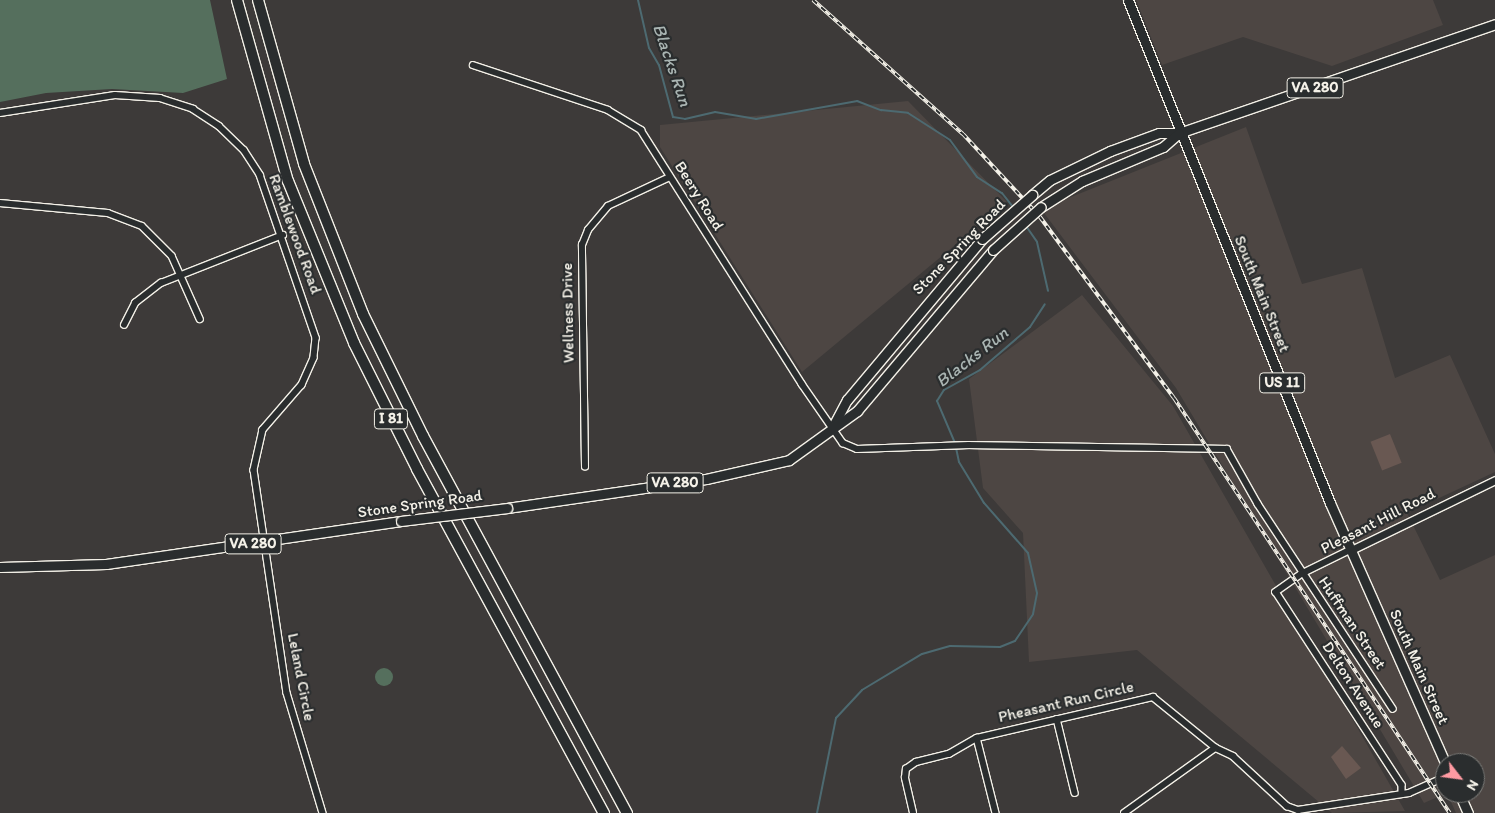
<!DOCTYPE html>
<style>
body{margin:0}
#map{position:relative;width:1495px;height:813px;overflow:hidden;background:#3d3a39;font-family:Itim,sans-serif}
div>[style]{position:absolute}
.built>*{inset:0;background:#4d4643}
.green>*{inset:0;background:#556f5d}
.round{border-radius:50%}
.stream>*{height:2px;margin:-1px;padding:0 1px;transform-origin:1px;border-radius:1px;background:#4d6a71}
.building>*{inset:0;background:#695852;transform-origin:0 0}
.roads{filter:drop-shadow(1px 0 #f4f1e8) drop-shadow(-1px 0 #f4f1e8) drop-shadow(0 1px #f4f1e8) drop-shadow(0 -1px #f4f1e8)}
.minor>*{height:5.5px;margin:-2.75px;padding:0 2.75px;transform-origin:2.75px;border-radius:2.75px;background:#2a2d2e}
.tertiary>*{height:7px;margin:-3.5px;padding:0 3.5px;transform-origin:3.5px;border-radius:3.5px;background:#2a2d2e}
.primary>*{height:9px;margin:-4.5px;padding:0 4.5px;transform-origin:4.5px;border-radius:4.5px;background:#2a2d2e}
.motorway>*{height:10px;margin:-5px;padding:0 5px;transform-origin:5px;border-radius:5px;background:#2a2d2e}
.rail>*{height:4px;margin-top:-2px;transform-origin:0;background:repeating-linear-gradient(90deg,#2a2d2e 0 5.5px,#f4f1e8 0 11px);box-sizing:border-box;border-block:1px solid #f4f1e8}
.bridges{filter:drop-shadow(1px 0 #f4f1e8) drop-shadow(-1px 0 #f4f1e8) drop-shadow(0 1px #f4f1e8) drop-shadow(0 -1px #f4f1e8)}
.primary-bridge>*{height:9px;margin:-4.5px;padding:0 4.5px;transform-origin:4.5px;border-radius:4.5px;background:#2a2d2e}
span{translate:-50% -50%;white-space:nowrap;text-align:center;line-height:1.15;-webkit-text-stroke:4.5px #2a2d2e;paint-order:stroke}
.shield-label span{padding:1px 4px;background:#2a2d2e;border:1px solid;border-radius:4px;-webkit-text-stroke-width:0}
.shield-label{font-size:15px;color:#f4f1e8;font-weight:700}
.street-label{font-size:16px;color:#f4f1e8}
.water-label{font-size:18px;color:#a9b4b2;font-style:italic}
.north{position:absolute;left:1435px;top:753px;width:50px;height:50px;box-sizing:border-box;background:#2a2d2e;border:1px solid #7b7b78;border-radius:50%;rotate:120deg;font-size:14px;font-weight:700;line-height:20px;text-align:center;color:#f4f1e8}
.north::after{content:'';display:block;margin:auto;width:18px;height:22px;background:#ff9aa2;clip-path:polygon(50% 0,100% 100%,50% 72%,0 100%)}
</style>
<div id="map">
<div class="built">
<div style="clip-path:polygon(1136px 0,1433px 0,1443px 25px,1332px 66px,1243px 37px,1162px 65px)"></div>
<div style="clip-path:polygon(908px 101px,1007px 202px,802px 372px,660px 147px,660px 125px)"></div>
<div style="clip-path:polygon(evenodd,1246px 127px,1302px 284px,1362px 268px,1395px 378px,1450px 355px,1495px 454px,1495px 472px,1407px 513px,1440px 580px,1495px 555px,1495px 813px,1456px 813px,1447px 793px,1424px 803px,1176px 388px,1041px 209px,1246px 127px,1445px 763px,1475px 763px,1475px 793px,1445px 793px,1445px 763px)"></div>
<div style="clip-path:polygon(1082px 295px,1173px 406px,1405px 811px,1332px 813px,1137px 650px,1029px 662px,1023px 533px,983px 488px,969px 379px)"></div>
</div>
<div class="green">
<div style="clip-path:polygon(0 0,210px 0,227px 79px,183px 93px,112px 89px,46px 93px,0 102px)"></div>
<div class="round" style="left:375px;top:668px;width:18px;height:18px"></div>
</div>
<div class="stream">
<div style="left:638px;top:0;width:49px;rotate:77.1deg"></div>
<div style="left:649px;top:48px;width:20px;rotate:60deg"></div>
<div style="left:659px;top:65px;width:54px;rotate:74.9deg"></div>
<div style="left:673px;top:117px;width:12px;rotate:9deg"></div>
<div style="left:685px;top:119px;width:31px;rotate:-13deg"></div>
<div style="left:715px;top:112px;width:42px;rotate:9.7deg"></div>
<div style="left:756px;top:119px;width:103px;rotate:-10.1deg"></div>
<div style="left:857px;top:101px;width:26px;rotate:21deg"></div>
<div style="left:881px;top:110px;width:27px;rotate:6deg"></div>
<div style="left:908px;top:113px;width:50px;rotate:32.7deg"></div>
<div style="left:950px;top:140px;width:46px;rotate:53.9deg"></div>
<div style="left:977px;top:177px;width:30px;rotate:33deg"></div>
<div style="left:1002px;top:193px;width:18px;rotate:52deg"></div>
<div style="left:1026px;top:226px;width:19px;rotate:55deg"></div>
<div style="left:1037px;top:242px;width:50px;rotate:77.3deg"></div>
<div style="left:955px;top:443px;width:46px;rotate:-113.2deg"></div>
<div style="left:937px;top:401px;width:13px;rotate:-58deg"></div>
<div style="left:944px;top:390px;width:41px;rotate:-29.1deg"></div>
<div style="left:980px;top:370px;width:66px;rotate:-40.7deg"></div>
<div style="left:1030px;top:327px;width:27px;rotate:-57deg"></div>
<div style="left:817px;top:813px;width:97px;rotate:-78.7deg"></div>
<div style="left:836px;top:718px;width:38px;rotate:-47deg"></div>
<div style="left:862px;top:690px;width:70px;rotate:-31deg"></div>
<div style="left:922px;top:654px;width:29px;rotate:-16deg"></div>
<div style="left:950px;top:646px;width:50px;rotate:1.1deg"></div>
<div style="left:1000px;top:647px;width:16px;rotate:-22deg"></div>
<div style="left:1015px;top:641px;width:32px;rotate:-56deg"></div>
<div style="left:1033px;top:614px;width:21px;rotate:-79deg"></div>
<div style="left:1037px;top:593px;width:41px;rotate:-102.7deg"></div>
<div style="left:1028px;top:553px;width:67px;rotate:-131.3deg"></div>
<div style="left:984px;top:503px;width:48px;rotate:-121.4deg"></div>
<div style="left:959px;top:462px;width:14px;rotate:-102deg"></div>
</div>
<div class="building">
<div style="left:1390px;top:434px;width:31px;height:21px;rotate:68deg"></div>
<div style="clip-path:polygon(1342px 746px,1361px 768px,1346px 779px,1331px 757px)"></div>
</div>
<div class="roads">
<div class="minor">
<div style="left:473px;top:65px;width:142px;rotate:18.4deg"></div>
<div style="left:608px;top:110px;width:39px;rotate:31deg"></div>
<div style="left:641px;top:130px;width:301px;rotate:57.6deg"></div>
<div style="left:802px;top:384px;width:72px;rotate:55.2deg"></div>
<div style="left:843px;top:443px;width:15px;rotate:23deg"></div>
<div style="left:857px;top:449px;width:112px;rotate:-2deg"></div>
<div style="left:969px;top:445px;width:258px;rotate:0.9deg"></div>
<div style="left:1227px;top:449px;width:63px;rotate:60.6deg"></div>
<div style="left:1258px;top:504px;width:245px;rotate:56.6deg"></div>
<div style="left:0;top:113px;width:116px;rotate:-8.9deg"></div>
<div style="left:115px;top:95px;width:45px;rotate:3.8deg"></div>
<div style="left:160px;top:98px;width:35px;rotate:18deg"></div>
<div style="left:193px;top:109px;width:31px;rotate:33deg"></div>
<div style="left:219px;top:126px;width:35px;rotate:44deg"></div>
<div style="left:244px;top:150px;width:30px;rotate:57deg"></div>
<div style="left:260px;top:175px;width:172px;rotate:71deg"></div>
<div style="left:316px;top:338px;width:20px;rotate:96deg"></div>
<div style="left:314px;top:358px;width:30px;rotate:114deg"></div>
<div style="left:302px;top:385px;width:60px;rotate:130.9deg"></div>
<div style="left:263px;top:430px;width:41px;rotate:102.7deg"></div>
<div style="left:254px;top:470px;width:225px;rotate:81.6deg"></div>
<div style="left:287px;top:693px;width:125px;rotate:73.3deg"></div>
<div style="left:0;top:203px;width:108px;rotate:5.3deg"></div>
<div style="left:108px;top:213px;width:36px;rotate:21deg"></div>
<div style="left:142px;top:226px;width:42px;rotate:45deg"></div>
<div style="left:172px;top:256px;width:69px;rotate:66deg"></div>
<div style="left:124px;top:325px;width:25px;rotate:-63deg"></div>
<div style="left:135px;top:303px;width:33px;rotate:-38deg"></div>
<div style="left:161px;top:283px;width:131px;rotate:-21.5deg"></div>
<div style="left:585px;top:467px;width:222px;rotate:-90.8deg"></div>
<div style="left:582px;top:245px;width:16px;rotate:-68deg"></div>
<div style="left:588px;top:230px;width:31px;rotate:-50deg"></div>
<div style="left:608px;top:206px;width:68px;rotate:-25.1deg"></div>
<div style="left:1351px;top:550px;width:55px;rotate:153.9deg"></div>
<div style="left:1302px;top:574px;width:32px;rotate:145deg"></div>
<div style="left:1276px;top:592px;width:230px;rotate:56.9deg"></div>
<div style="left:1402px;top:785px;width:9px;rotate:90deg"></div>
<div style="left:1057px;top:719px;width:76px;rotate:76.3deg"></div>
<div style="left:977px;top:738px;width:77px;rotate:75.8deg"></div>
<div style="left:1216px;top:748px;width:19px;rotate:25deg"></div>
<div style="left:1233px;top:756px;width:74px;rotate:42.8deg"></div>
<div style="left:1287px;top:806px;width:12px;rotate:20deg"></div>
<div style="left:1298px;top:810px;width:112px;rotate:-8.7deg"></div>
<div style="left:1409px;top:793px;width:39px;rotate:-24deg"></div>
<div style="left:913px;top:813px;width:36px;rotate:-103deg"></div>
<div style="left:905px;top:778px;width:9px;rotate:-84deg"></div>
<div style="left:906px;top:769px;width:12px;rotate:-35deg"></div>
<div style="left:916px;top:762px;width:34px;rotate:-14deg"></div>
<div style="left:949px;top:754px;width:32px;rotate:-30deg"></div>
<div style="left:977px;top:738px;width:181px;rotate:-13.1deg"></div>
<div style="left:1153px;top:697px;width:81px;rotate:39deg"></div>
<div style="left:1216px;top:748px;width:112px;rotate:144.5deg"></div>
</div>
<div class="tertiary">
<div style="left:1351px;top:550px;width:160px;rotate:-25.9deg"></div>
</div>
<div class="primary">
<div style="left:1128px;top:0;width:542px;rotate:68.12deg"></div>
<div style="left:1330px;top:503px;width:284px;rotate:66.1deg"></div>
<div style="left:1032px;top:195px;width:23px;rotate:-40deg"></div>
<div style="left:1050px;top:180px;width:67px;rotate:-25.8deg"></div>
<div style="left:1110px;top:151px;width:52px;rotate:-20.2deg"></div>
<div style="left:1159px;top:133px;width:20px"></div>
<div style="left:1179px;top:133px;width:334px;rotate:-19deg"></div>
<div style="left:1041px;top:207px;width:49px;rotate:-32.4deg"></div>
<div style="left:1082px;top:181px;width:88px;rotate:-22.8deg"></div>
<div style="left:1163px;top:147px;width:21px;rotate:-41deg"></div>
<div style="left:833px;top:426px;width:30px;rotate:-62deg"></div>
<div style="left:847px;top:400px;width:210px;rotate:-50deg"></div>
<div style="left:507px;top:508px;width:201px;rotate:-8.3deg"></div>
<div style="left:706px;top:479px;width:85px;rotate:-12.9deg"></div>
<div style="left:789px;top:460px;width:84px;rotate:-35.8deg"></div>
<div style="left:857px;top:411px;width:211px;rotate:-49.8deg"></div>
<div style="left:0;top:567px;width:106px;rotate:-1.6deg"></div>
<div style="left:106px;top:564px;width:298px;rotate:-8.3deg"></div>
<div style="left:1459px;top:793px;width:22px;rotate:66deg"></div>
</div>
<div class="motorway">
<div style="left:237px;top:0;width:188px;rotate:74.3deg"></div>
<div style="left:288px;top:181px;width:175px;rotate:67.8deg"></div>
<div style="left:354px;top:343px;width:141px;rotate:63.4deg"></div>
<div style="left:417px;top:469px;width:392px;rotate:61.5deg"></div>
<div style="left:258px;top:0;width:170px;rotate:74.3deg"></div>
<div style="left:304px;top:164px;width:161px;rotate:68.5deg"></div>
<div style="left:363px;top:314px;width:136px;rotate:63.8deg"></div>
<div style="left:423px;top:436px;width:429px;rotate:61.6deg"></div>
</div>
</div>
<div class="rail">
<div style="left:813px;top:0;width:201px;rotate:41.8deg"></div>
<div style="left:963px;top:134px;width:113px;rotate:47.1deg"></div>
<div style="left:1040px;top:217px;width:225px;rotate:53.5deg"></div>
<div style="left:1174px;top:398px;width:498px;rotate:56.4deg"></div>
</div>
<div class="bridges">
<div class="primary-bridge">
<div style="left:982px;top:239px;width:67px;rotate:-41.3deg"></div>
<div style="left:993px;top:250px;width:64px;rotate:-41.9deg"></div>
<div style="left:401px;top:521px;width:107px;rotate:-7deg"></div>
</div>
</div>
<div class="shield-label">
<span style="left:1315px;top:88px">VA 280</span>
<span style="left:1282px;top:383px">US 11</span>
<span style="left:391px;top:419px">I 81</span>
<span style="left:675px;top:483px">VA 280</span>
<span style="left:253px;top:544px">VA 280</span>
</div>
<div class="street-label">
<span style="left:699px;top:196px;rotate:58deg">Beery Road</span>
<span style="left:295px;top:234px;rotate:70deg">Ramblewood Road</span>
<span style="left:959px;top:247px;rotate:-46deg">Stone Spring Road</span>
<span style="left:1262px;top:294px;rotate:68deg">South Main Street</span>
<span style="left:568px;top:313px;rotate:-91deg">Wellness Drive</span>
<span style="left:420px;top:504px;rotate:-8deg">Stone Spring Road</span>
<span style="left:1378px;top:521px;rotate:-27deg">Pleasant Hill Road</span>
<span style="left:1352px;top:623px;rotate:56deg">Huffman Street</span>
<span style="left:1419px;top:667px;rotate:66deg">South Main Street</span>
<span style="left:301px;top:677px;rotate:79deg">Leland Circle</span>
<span style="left:1353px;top:685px;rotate:57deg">Delton Avenue</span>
<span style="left:1066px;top:702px;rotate:-13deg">Pheasant Run Circle</span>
</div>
<div class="water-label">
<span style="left:672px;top:65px;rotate:71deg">Blacks Run</span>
<span style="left:972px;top:357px;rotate:-38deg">Blacks Run</span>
</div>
<div class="north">N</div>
</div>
